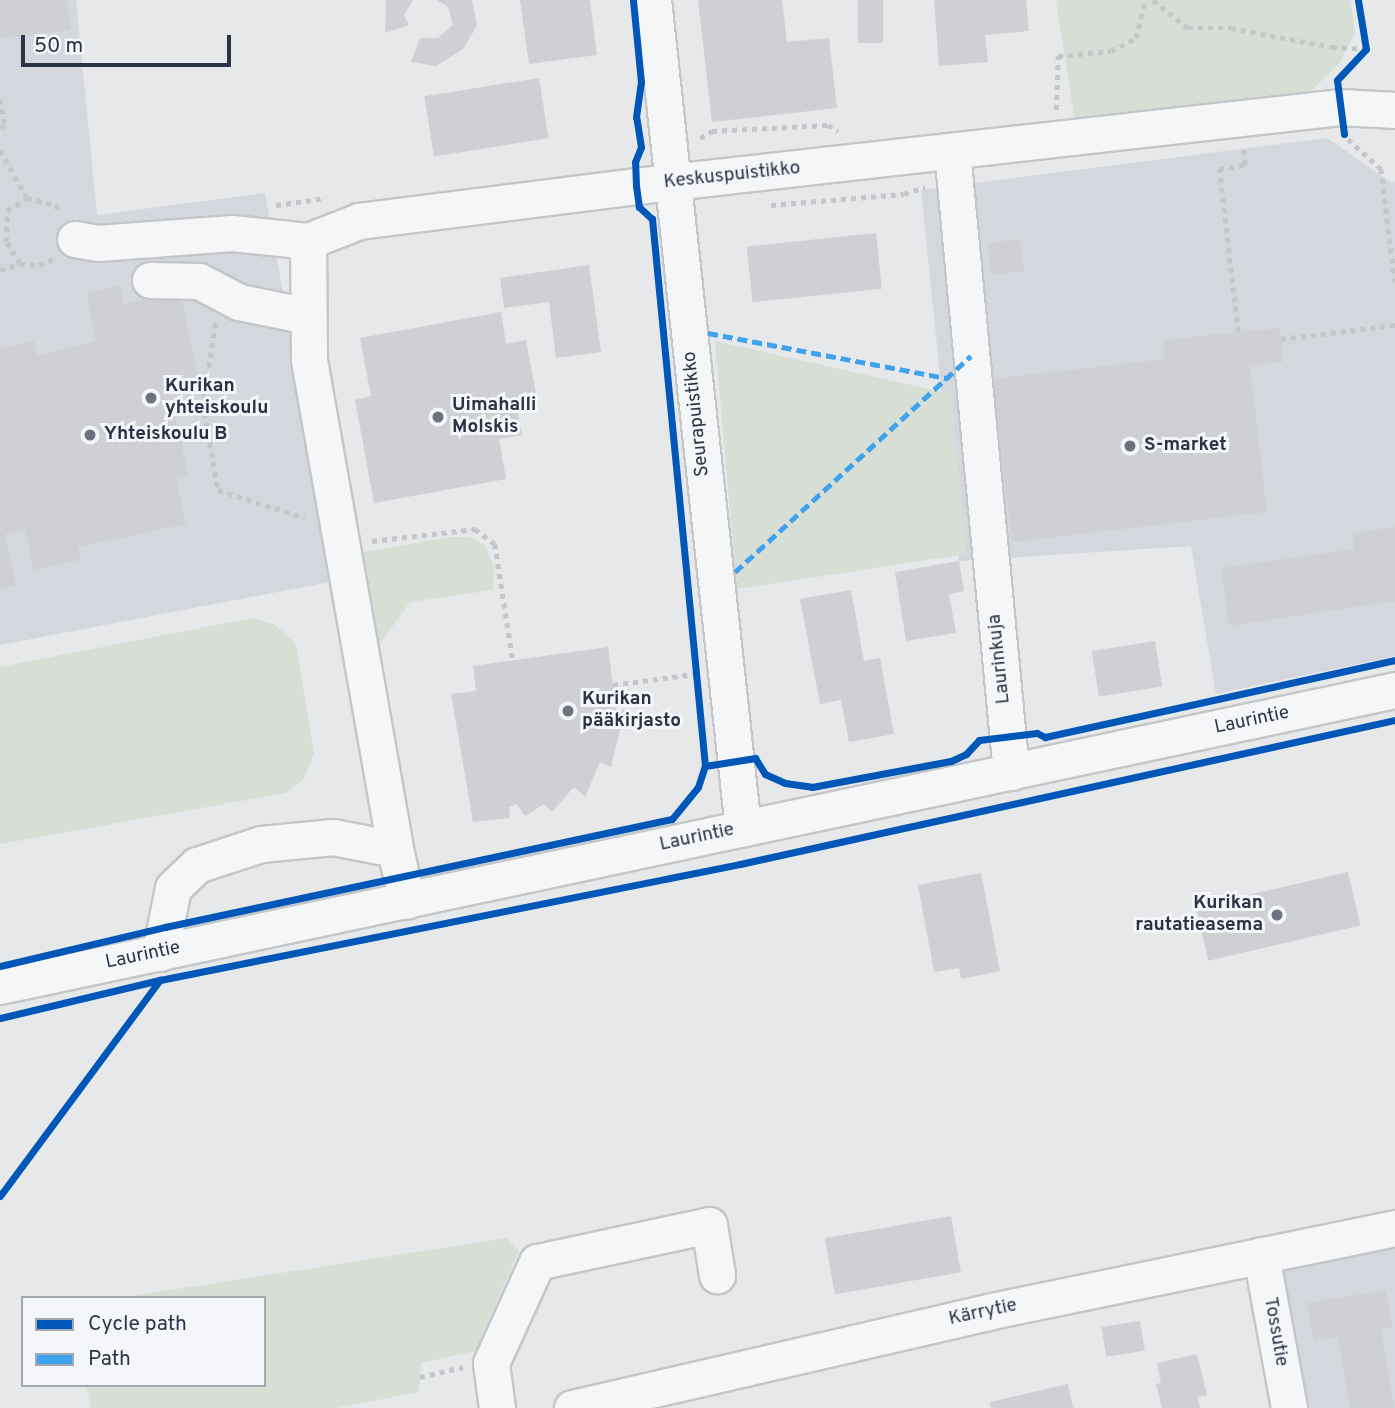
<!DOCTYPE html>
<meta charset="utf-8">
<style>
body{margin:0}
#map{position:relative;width:1395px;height:1408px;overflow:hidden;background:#e6e8ea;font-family:Overpass,sans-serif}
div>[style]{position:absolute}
.built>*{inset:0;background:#d4d7dd}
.green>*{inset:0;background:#d6ded6}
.building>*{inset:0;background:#ced0d3;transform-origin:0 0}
.path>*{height:4.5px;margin-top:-2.25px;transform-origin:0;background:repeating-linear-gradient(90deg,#c5c6ca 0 5px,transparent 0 10px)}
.roads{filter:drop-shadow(2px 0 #c4c6c8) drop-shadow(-2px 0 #c4c6c8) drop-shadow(0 2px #c4c6c8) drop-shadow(0 -2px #c4c6c8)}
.minor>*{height:35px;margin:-17.5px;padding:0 17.5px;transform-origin:17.5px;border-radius:17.5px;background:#f5f6f7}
.quiet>*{height:5px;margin-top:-2.5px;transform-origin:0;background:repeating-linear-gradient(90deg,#3ea3ec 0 10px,transparent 0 15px)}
.cycleway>*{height:7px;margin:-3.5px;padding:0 3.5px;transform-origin:3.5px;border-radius:3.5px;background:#0057b8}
.dots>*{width:19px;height:19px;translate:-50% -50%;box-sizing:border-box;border:4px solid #f4f6f9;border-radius:50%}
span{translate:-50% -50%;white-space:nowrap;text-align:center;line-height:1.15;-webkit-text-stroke:6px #f4f6f9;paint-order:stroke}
.street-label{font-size:19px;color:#2b3445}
.poi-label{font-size:19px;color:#2b3445;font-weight:700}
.left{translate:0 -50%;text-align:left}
.right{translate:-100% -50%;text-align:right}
.legend{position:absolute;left:21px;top:1296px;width:245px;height:91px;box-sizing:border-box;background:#f4f6f9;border:2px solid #a4a8b1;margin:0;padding:9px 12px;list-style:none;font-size:21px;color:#2b3445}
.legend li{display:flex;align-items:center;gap:14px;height:35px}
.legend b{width:35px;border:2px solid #a4a8b1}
.scale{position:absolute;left:21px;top:35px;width:210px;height:32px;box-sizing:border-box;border:4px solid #2b3445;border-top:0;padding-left:9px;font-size:21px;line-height:24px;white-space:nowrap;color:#2b3445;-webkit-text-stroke:5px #f4f6f9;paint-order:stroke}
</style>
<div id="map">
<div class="built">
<div style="clip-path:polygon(0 0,76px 0,97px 215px,265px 193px,335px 581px,0 645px)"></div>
<div style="clip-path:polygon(1327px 138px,1392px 183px,1395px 181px,1395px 656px,1216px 694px,1191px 546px,959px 561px,921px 190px)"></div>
<div style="clip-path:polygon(1395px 1248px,1395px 1408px,1302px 1408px,1277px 1272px)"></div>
</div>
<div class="green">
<div style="clip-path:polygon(1056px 0,1351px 0,1355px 33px,1339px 64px,1311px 91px,1075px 122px)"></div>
<div style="clip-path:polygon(715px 341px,951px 394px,967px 554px,737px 589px)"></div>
<div style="clip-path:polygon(451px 537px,470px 537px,485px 546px,494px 568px,493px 590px,410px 602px,379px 645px,364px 552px)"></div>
<div style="clip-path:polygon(252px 618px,275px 625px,296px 644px,314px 753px,304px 779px,286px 793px,0 844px,0 667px)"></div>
<div style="clip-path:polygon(507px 1238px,519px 1251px,475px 1351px,421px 1363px,419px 1392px,337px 1408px,91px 1408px,86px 1385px,264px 1385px,264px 1298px,119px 1298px)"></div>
</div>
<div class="building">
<div style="clip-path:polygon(0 0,67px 0,71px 30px,0 38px)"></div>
<div style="clip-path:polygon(386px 0,413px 0,404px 15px,409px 25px,385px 33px)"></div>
<div style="clip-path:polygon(437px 0,472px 0,477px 26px,463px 49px,436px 66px,411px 62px,420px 38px,438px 38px,453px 25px,448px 7px)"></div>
<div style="clip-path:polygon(520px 0,590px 0,597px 55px,529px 64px)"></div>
<div style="clip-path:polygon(698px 0,782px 0,787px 42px,829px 38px,837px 108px,712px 122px)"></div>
<div style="left:858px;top:0;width:25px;height:43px"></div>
<div style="clip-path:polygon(934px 0,1026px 0,1029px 31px,985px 35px,988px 62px,939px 66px)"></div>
<div style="left:539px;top:78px;width:61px;height:116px;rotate:81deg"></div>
<div style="left:876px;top:233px;width:56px;height:130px;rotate:84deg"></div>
<div style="left:1020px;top:239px;width:32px;height:33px;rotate:83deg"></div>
<div style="clip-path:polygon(589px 265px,601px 352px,556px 358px,549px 302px,504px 308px,500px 278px)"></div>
<div style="clip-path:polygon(120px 286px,124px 304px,180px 292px,201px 388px,171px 394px,188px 475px,176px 478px,186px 524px,78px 547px,80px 560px,34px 570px,25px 530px,5px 534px,16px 585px,0 589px,0 348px,34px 341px,37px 355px,96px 342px,86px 293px)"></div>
<div style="clip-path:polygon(501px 312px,506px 344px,526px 340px,536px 394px,515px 398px,522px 435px,499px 439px,506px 479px,374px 503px,355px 400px,371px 396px,360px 338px)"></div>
<div style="clip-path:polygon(1280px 328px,1283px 362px,1250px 366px,1267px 512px,1012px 542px,993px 379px,1165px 359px,1163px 340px)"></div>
<div style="clip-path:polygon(1395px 527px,1395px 601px,1229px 626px,1221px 568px,1354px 549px,1352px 533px)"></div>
<div style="clip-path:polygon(959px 561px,964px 591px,949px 594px,956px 633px,906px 641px,895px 572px)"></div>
<div style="clip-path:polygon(851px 590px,864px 661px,880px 658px,894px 734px,849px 742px,841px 700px,820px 704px,800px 599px)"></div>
<div style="left:1155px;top:641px;width:46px;height:64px;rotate:81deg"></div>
<div style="clip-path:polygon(608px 647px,616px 709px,625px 710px,611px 767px,600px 762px,585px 797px,574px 787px,552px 812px,544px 804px,525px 816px,517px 804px,509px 807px,510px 818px,473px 822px,451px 694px,476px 691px,473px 666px)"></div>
<div style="left:1348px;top:872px;width:55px;height:156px;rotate:77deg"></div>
<div style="clip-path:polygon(981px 873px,1000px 971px,961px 979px,959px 968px,934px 972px,918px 885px)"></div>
<div style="left:951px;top:1216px;width:57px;height:128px;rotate:80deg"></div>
<div style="clip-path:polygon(1386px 1290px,1392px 1328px,1381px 1330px,1394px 1408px,1350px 1408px,1338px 1337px,1314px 1341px,1307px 1303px)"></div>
<div style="left:1140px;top:1321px;width:30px;height:39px;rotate:81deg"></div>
<div style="clip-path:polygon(1197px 1354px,1207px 1395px,1198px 1397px,1200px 1408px,1162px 1408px,1156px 1384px,1161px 1383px,1157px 1363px)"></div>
<div style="clip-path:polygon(1068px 1384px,1073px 1408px,991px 1408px,990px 1402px)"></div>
</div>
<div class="path">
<div style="left:1153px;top:0;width:45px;rotate:38.7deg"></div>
<div style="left:1188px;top:28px;width:43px"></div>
<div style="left:1231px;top:28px;width:103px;rotate:10.7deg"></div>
<div style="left:1332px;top:47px;width:34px;rotate:3deg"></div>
<div style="left:0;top:99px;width:26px;rotate:79deg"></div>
<div style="left:5px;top:125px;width:6px;rotate:141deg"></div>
<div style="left:1056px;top:110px;width:54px;rotate:-87.9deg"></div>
<div style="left:1058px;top:56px;width:53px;rotate:-5.4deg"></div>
<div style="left:1111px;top:51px;width:28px;rotate:-27deg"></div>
<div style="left:1136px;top:38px;width:39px;rotate:-77deg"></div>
<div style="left:700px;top:138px;width:14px;rotate:-30deg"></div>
<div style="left:712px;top:131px;width:116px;rotate:-3deg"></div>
<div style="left:828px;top:125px;width:12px;rotate:31deg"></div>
<div style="left:1348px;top:139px;width:45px;rotate:42.3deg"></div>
<div style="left:1381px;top:169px;width:114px;rotate:82.9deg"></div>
<div style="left:0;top:150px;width:55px;rotate:60.6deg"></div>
<div style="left:276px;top:205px;width:50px;rotate:-8deg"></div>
<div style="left:771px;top:205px;width:133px;rotate:-4.7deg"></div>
<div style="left:904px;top:194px;width:22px;rotate:-18deg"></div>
<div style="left:20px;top:264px;width:26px;rotate:-122deg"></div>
<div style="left:6px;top:242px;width:31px;rotate:-88deg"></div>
<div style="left:7px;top:211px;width:24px;rotate:-33deg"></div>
<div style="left:27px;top:198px;width:30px;rotate:14deg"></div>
<div style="left:56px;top:205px;width:10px;rotate:61deg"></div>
<div style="left:0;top:270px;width:21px;rotate:-17deg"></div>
<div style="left:20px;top:264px;width:19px;rotate:3deg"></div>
<div style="left:39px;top:265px;width:15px;rotate:-23deg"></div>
<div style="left:216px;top:323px;width:81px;rotate:99.2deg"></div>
<div style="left:203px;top:403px;width:88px;rotate:80.2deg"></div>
<div style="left:218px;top:490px;width:91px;rotate:17.8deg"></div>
<div style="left:1238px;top:332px;width:164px;rotate:-96.6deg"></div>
<div style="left:1219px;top:169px;width:26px;rotate:-9deg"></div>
<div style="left:1245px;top:165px;width:18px;rotate:-96deg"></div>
<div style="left:1281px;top:339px;width:115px;rotate:-7deg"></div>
<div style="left:372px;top:541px;width:104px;rotate:-6.6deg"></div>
<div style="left:475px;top:529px;width:25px;rotate:37deg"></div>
<div style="left:495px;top:544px;width:118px;rotate:81.3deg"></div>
<div style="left:613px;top:685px;width:82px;rotate:-7.7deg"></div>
<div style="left:420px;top:1377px;width:44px;rotate:-13.1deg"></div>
</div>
<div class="roads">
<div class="minor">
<div style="left:653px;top:0;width:833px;rotate:83.8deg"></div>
<div style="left:952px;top:151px;width:624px;rotate:84.57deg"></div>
<div style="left:75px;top:239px;width:23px;rotate:10deg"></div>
<div style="left:98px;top:243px;width:134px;rotate:-4.3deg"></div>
<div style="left:232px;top:233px;width:76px;rotate:6deg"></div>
<div style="left:308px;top:241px;width:55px;rotate:-21.4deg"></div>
<div style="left:359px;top:221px;width:279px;rotate:-7.2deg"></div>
<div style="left:636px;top:186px;width:708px;rotate:-6.4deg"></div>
<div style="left:1340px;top:107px;width:55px;rotate:3.1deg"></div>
<div style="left:308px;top:241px;width:119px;rotate:89.5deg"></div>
<div style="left:309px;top:360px;width:497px;rotate:80deg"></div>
<div style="left:395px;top:849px;width:53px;rotate:77deg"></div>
<div style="left:150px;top:280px;width:49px;rotate:1.2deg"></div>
<div style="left:199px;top:281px;width:45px;rotate:27.7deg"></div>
<div style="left:239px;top:302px;width:70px;rotate:11.5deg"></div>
<div style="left:160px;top:953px;width:66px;rotate:-78.7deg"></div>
<div style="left:173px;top:888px;width:33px;rotate:-44deg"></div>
<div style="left:197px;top:865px;width:67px;rotate:-18.2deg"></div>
<div style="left:261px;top:844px;width:72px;rotate:-5.6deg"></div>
<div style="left:333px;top:837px;width:63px;rotate:11deg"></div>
<div style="left:0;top:986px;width:1426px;rotate:-11.98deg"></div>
<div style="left:1261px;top:1255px;width:156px;rotate:79.6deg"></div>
<div style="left:497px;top:1408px;width:45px;rotate:-97.6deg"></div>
<div style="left:491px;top:1363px;width:111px;rotate:-65.5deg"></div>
<div style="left:537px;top:1262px;width:176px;rotate:-12.1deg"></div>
<div style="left:709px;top:1225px;width:51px;rotate:80.9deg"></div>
<div style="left:572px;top:1408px;width:430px;rotate:-13deg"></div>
<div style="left:991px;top:1311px;width:412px;rotate:-11.6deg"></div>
</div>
</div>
<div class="quiet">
<div style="left:708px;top:333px;width:243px;rotate:10.7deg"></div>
<div style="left:735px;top:572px;width:320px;rotate:-42.5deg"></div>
</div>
<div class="cycleway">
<div style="left:1344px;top:134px;width:54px;rotate:-97.4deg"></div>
<div style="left:1337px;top:80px;width:42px;rotate:-46.9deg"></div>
<div style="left:1366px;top:49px;width:50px;rotate:-99.3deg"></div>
<div style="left:705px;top:766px;width:51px;rotate:-9.1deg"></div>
<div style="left:755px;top:758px;width:19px;rotate:58deg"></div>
<div style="left:765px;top:774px;width:22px;rotate:24deg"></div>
<div style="left:785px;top:783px;width:27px;rotate:8deg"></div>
<div style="left:812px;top:787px;width:141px;rotate:-10.6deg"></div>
<div style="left:951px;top:761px;width:17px;rotate:-25deg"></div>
<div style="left:966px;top:754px;width:19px;rotate:-47deg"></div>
<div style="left:979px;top:740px;width:58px;rotate:-6.9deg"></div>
<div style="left:1037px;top:733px;width:9px;rotate:27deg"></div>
<div style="left:1045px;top:737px;width:358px;rotate:-12.4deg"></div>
<div style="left:0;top:966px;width:170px;rotate:-13.3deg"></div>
<div style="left:165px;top:927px;width:518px;rotate:-12.03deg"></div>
<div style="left:672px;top:819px;width:41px;rotate:-50.9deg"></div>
<div style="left:698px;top:787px;width:22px;rotate:-72deg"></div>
<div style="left:705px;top:766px;width:550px;rotate:-95.53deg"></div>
<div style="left:652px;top:219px;width:18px;rotate:-137deg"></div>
<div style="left:639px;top:207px;width:21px;rotate:-98deg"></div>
<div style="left:636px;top:186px;width:24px;rotate:-92deg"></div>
<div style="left:635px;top:162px;width:16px;rotate:-68deg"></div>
<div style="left:641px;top:147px;width:30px;rotate:-99deg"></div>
<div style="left:636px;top:117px;width:35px;rotate:-82deg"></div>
<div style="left:641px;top:82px;width:82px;rotate:-95.6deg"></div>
<div style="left:0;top:1018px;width:164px;rotate:-13.4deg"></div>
<div style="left:160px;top:980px;width:591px;rotate:-11.31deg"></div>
<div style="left:740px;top:864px;width:671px;rotate:-12.4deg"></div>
<div style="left:0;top:1196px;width:269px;rotate:-53.5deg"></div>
</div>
<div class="dots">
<div style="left:151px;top:398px;background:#6c737f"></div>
<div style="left:438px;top:417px;background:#6c737f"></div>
<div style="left:90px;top:435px;background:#6c737f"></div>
<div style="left:1130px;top:446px;background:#6c737f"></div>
<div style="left:568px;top:711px;background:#6c737f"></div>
<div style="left:1277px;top:915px;background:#6c737f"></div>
</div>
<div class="street-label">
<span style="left:732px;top:176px;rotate:-6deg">Keskuspuistikko</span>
<span style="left:697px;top:414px;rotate:-96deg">Seurapuistikko</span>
<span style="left:1000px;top:659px;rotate:-96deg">Laurinkuja</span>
<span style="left:1252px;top:721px;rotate:-12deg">Laurintie</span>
<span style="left:697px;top:838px;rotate:-12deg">Laurintie</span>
<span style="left:143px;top:956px;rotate:-12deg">Laurintie</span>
<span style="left:983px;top:1313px;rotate:-12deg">Kärrytie</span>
<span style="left:1275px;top:1332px;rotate:80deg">Tossutie</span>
</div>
<div class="poi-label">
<span class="left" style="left:165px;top:398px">Kurikan<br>yhteiskoulu</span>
<span class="left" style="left:452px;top:417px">Uimahalli<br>Molskis</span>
<span class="left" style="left:104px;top:435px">Yhteiskoulu B</span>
<span class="left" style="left:1144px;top:446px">S-market</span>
<span class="left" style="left:582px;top:711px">Kurikan<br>pääkirjasto</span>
<span class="right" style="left:1263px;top:915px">Kurikan<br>rautatieasema</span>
</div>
<ul class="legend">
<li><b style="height:9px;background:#0057b8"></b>Cycle path</li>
<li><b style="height:9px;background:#3ea3ec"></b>Path</li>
</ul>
<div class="scale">50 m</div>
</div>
